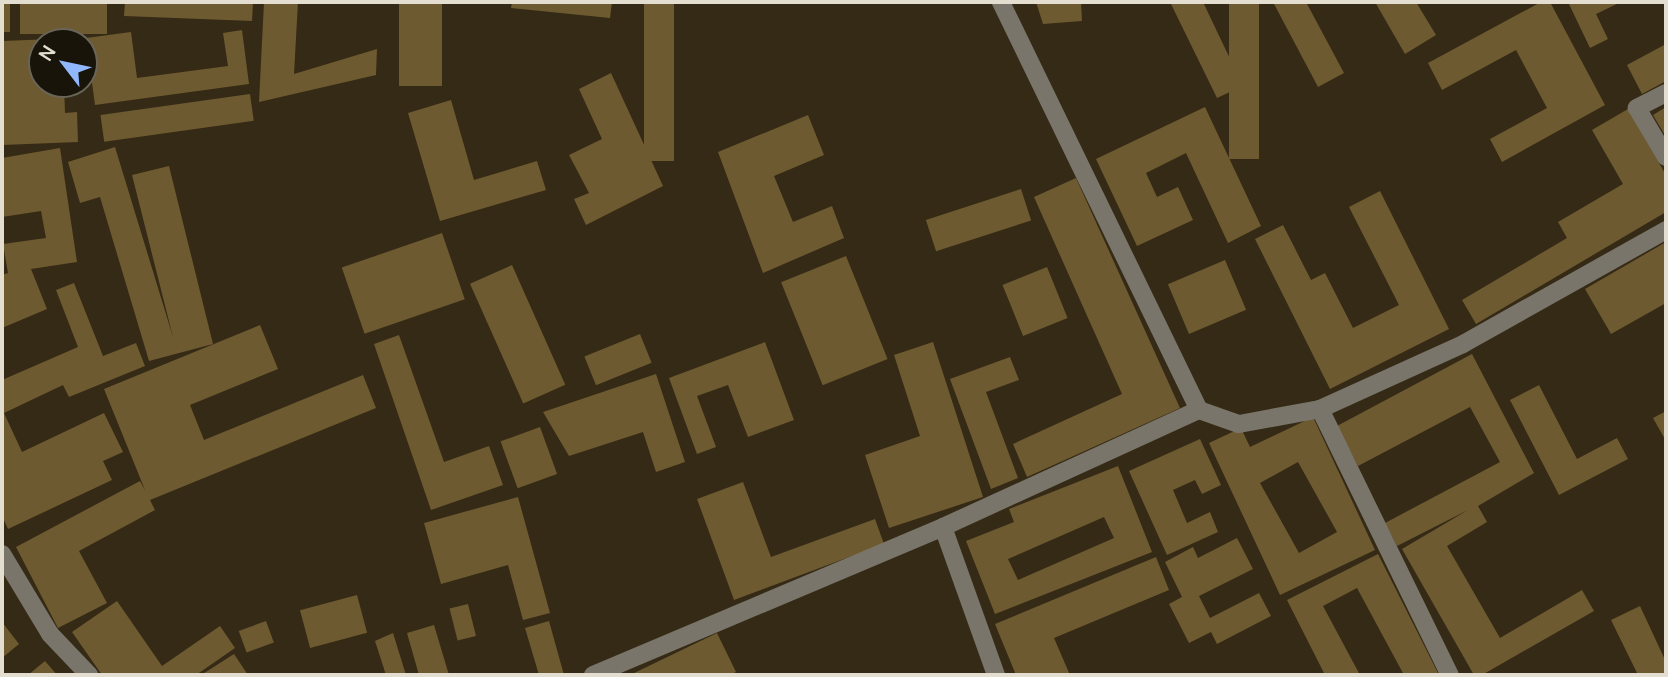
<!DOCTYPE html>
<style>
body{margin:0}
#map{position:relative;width:1668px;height:677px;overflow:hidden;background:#352a15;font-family:Manrope,sans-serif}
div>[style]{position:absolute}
.building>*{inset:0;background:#6e5a30;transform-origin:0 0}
.minor>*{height:18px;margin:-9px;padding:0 9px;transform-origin:9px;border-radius:9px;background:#7a756a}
span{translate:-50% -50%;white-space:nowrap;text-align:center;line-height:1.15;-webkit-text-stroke:5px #18140a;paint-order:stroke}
.frame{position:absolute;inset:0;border:4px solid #e4ded0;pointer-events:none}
.north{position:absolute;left:28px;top:28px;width:70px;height:70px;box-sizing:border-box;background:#18140a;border:2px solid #6a6559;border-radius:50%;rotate:302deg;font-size:19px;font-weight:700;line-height:28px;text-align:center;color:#e4ded0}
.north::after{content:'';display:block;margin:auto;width:24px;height:32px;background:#91b8fd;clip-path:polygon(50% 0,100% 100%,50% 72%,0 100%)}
</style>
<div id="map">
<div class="building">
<div style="left:2px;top:2px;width:8px;height:30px"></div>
<div style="left:20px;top:2px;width:87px;height:32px"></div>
<div style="clip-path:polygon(125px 2px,253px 2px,252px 21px,124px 16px)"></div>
<div style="clip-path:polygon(264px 2px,298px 2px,294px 74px,377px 49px,376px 75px,259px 102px)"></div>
<div style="left:399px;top:2px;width:43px;height:84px"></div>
<div style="clip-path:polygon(512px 2px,612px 2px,610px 18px,511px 8px)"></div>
<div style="left:644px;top:2px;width:30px;height:159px"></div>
<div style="clip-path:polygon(1036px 2px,1081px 2px,1082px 21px,1043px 24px)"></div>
<div style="clip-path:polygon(1170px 2px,1203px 2px,1243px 86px,1217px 98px)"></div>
<div style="left:1229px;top:2px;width:30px;height:157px"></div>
<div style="clip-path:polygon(1273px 2px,1306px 2px,1344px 73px,1318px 87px)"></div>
<div style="clip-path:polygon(1375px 2px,1416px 2px,1436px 35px,1405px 54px)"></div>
<div style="clip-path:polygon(1541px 2px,1550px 2px,1605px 105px,1502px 162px,1490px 139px,1547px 108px,1516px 50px,1442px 90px,1428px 63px)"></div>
<div style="clip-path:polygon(1568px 2px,1621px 2px,1596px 14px,1608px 39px,1590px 48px)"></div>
<div style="clip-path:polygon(242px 30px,249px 84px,95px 105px,86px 38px,131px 32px,137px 78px,228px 66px,223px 33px)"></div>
<div style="clip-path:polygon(80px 38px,42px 42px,42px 84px,64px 84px,65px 113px,77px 112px,78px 142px,2px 145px,2px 41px)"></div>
<div style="clip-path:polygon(1666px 44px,1666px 81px,1642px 94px,1627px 65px)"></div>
<div style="clip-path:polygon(611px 73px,663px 186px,586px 225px,574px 199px,589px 193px,569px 155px,602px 139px,579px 89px)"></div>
<div style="left:250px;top:94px;width:27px;height:151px;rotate:82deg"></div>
<div style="clip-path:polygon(451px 100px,474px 180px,537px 161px,546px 190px,440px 221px,408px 113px)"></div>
<div style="clip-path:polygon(1205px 107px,1261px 226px,1228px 243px,1186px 153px,1146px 173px,1157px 197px,1178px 187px,1193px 220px,1137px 246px,1096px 159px)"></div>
<div style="clip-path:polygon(1666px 107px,1666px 137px,1653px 115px)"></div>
<div style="clip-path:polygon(1628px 109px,1666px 175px,1666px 212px,1476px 324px,1462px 300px,1567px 238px,1558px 222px,1623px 184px,1592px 130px)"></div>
<div style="clip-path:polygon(808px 115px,824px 155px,774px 176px,793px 222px,832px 206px,844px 238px,763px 273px,718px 152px)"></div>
<div style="clip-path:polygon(115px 147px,173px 337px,132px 175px,169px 166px,213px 344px,149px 361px,100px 197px,80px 203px,68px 162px)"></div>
<div style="clip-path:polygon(60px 148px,77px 262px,31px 269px,47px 309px,2px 328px,2px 275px,8px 273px,3px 244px,46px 238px,41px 211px,2px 217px,2px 158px)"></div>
<div style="clip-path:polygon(1076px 178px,1180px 408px,1027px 477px,1013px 444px,1122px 394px,1034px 197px)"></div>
<div style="left:1021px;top:189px;width:33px;height:100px;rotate:72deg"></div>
<div style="clip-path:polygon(1380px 191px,1449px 329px,1330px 389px,1255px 239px,1283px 225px,1311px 280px,1325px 273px,1353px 328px,1399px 305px,1349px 207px)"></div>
<div style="left:442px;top:233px;width:70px;height:106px;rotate:71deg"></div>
<div style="clip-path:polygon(1666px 242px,1666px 303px,1611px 334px,1585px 289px)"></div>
<div style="left:846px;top:256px;width:111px;height:70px;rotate:68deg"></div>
<div style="left:1225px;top:260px;width:54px;height:62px;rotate:67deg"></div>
<div style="left:512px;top:265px;width:131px;height:46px;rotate:66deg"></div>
<div style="left:1047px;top:267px;width:55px;height:48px;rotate:68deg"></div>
<div style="clip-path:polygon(74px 283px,103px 356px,136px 343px,145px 366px,69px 397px,63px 385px,4px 413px,22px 452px,104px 413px,123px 452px,103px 461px,112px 480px,8px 529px,2px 516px,2px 380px,78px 347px,56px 290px)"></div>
<div style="clip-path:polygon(260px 325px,278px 369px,190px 405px,204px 440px,363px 375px,376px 408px,150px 500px,155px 510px,79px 551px,107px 603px,58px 628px,16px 547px,140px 481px,145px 490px,104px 389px)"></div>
<div style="left:640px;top:334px;width:31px;height:60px;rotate:68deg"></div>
<div style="clip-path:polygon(399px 335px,444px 462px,489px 446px,503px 485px,431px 510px,374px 344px)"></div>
<div style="clip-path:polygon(765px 342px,794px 420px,748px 437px,728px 385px,697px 396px,716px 447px,697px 454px,669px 378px)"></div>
<div style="clip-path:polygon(933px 342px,983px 497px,889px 528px,865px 455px,920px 436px,894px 355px)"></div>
<div style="clip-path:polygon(1472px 354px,1534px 473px,1478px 506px,1487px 522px,1447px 546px,1500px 638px,1582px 590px,1594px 611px,1482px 675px,1474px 675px,1402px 549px,1468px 510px,1397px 546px,1385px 523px,1500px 462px,1470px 407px,1358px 466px,1337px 426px)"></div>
<div style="clip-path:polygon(1010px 357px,1019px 380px,986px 392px,1018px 478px,991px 489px,950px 379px)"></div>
<div style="clip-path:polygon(656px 374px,685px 462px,656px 472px,643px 432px,569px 456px,543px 412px)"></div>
<div style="clip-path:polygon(1539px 385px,1577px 459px,1617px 438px,1628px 459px,1559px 495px,1510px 400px)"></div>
<div style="clip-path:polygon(1666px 411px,1666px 441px,1653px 418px)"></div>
<div style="clip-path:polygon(evenodd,1313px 417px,1375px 550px,1280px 595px,1209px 443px,1241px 428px,1250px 447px,1313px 417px,1298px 462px,1337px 532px,1299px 553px,1260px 483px,1298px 462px)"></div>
<div style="left:540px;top:427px;width:50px;height:42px;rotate:70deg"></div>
<div style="clip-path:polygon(1200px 439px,1221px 485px,1202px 494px,1195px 480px,1173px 490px,1187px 523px,1210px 512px,1218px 532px,1167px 555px,1129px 471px)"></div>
<div style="clip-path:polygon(evenodd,1118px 466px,1152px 552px,995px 614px,966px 541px,1014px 522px,1009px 509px,1118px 466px,1104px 517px,1114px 538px,1018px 580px,1008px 559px,1104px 517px)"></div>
<div style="clip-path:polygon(743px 482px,771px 557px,875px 519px,884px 544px,734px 600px,697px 499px)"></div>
<div style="clip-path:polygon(518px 497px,550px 613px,523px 620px,508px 565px,441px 584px,424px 523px)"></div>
<div style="clip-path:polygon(1237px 538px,1253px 569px,1199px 596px,1210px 618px,1259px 593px,1271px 616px,1217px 644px,1211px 632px,1189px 643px,1169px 604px,1182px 597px,1165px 562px,1193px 547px,1198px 558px)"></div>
<div style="clip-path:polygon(1378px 554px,1439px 675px,1404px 675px,1357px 588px,1323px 606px,1360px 675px,1325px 675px,1287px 600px)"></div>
<div style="clip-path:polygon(1156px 557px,1169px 590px,1054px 638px,1070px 675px,1016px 675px,995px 624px)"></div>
<div style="left:357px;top:595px;width:39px;height:59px;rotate:75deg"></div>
<div style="clip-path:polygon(117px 601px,162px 666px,220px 626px,235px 648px,196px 675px,102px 675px,72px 632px)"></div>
<div style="left:468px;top:604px;width:33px;height:19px;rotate:76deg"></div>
<div style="clip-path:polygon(1640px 606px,1666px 662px,1666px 675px,1638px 675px,1611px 620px)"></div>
<div style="left:266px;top:621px;width:23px;height:29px;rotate:70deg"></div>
<div style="clip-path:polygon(549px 621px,564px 675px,539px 675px,525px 628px)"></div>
<div style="clip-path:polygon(2px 622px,19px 644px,2px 658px)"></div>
<div style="clip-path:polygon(434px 625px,449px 675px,419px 675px,407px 633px)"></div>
<div style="clip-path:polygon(393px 633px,406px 675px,386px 675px,375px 641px)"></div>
<div style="clip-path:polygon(717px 633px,736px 672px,730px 675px,630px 675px)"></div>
<div style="clip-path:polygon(234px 654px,248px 675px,201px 675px)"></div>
<div style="clip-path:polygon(45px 661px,57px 675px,28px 675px)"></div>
</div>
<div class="minor">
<div style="left:1666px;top:93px;width:33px;rotate:153deg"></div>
<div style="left:1637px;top:108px;width:57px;rotate:59.4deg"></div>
<div style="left:1320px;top:409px;width:157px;rotate:-24.4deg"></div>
<div style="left:1463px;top:344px;width:233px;rotate:-29.3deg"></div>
<div style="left:1199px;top:410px;width:42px;rotate:19.3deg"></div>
<div style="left:1239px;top:424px;width:82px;rotate:-10.5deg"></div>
<div style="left:1320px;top:409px;width:296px;rotate:64deg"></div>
<div style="left:2px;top:554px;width:93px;rotate:59deg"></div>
<div style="left:50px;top:634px;width:57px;rotate:46.4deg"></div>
<div style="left:593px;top:675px;width:380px;rotate:-22.9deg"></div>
<div style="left:996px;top:675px;width:157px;rotate:-109.7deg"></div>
<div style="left:943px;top:527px;width:281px;rotate:-24.6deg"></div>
<div style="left:1199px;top:410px;width:454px;rotate:-115.9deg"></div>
</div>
<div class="frame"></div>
<div class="north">N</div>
</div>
